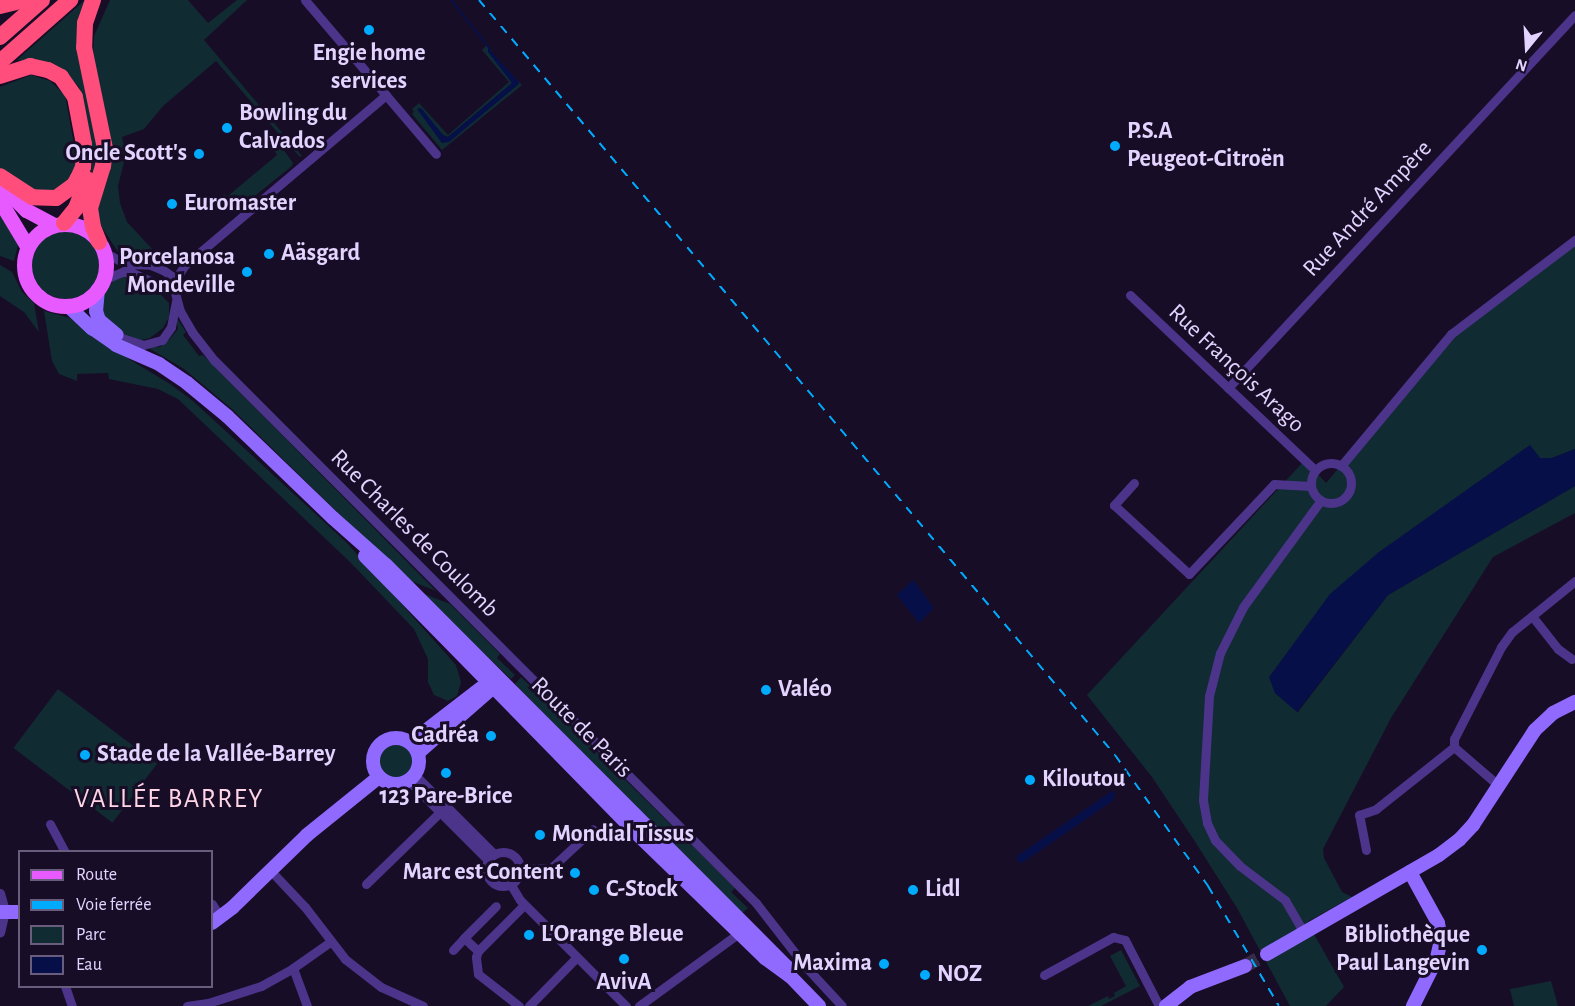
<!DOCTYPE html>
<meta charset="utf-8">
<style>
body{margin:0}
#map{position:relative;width:1575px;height:1006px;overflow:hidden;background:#180d27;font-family:"Alegreya Sans",sans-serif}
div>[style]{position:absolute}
.green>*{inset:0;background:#102b32;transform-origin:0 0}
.round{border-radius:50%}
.water>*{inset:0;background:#060f48}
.stream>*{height:2px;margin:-1px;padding:0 1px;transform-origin:1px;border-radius:1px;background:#060f48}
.secondary-tunnel>*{height:14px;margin-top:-7px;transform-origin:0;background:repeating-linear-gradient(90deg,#362b47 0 14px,transparent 0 21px)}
.street>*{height:9px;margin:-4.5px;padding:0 4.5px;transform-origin:4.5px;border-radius:4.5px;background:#4b348a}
.street>.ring{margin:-4.5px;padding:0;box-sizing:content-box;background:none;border:9px solid #4b348a;border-radius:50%}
.secondary>*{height:14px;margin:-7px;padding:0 7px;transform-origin:7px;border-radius:7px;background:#906aff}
.secondary>.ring{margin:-7px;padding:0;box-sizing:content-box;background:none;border:14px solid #906aff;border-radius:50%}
.primary>*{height:15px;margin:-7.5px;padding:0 7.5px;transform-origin:7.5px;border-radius:7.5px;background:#e75aff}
.primary>.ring{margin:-7.5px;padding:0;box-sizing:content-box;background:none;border:15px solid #e75aff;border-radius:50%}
.highway>*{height:16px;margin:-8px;padding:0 8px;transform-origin:8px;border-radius:8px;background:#ff4e7b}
.rail>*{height:2px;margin-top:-1px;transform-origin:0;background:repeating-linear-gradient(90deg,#00abfe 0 9px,transparent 0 17px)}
.dots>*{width:16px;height:16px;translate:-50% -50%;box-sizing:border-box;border:3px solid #180d27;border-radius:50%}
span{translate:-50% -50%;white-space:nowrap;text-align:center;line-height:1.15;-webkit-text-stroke:6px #180d27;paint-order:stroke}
.poi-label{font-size:24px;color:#e2d3ff;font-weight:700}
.left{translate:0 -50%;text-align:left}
.right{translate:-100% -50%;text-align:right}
.street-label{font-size:24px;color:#e2d3ff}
.quarter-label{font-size:27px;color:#ffd5e6;letter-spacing:1.5px}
.legend{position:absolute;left:18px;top:850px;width:195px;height:138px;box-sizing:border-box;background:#180d27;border:2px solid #695c7d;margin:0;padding:8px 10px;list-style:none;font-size:18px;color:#e2d3ff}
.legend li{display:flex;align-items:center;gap:12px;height:30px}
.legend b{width:30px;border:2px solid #695c7d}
.north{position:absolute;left:1497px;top:18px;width:60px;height:60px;-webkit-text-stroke:4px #180d27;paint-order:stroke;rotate:198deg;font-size:16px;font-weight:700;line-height:24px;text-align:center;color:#e2d3ff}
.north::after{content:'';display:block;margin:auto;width:21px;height:27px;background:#e2d3ff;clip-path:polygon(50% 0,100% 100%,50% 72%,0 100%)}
</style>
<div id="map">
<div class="green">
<div style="clip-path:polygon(85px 0,101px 152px,91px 178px,93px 153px,79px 87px,62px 69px,17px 60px)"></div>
<div style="clip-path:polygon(110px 0,188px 0,208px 23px,237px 0,247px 0,204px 40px,302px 156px,300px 157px,278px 133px,216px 61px,163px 106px,144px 129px,122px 137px,126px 154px,118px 186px,120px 203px,127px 222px,167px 265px,120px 255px,95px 217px,109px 156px,93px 56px,94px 36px)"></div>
<div style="clip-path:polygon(487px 45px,512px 83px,448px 137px,443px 135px,418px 108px,442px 143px,519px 82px,522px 85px,442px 150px,412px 114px,414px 112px,412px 109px,419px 103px,448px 135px,509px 82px,482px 50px)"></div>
<div style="clip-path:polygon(31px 75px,50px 81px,65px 95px,77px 161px,70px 182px,42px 196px,0 170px,0 87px)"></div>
<div style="clip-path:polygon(276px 148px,283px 149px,293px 163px,292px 166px,237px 210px,223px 194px,228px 196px,277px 155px,274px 150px)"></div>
<div style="clip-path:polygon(0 214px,18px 245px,14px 261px,0 256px)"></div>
<div class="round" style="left:31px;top:229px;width:70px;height:70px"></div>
<div style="clip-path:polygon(1575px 239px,1575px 449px,1552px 458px,1539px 458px,1530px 446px,1275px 693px,1298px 712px,1388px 595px,1575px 486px,1575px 513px,1493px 557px,1391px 718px,1323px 849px,1324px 858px,1342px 892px,1352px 897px,1307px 922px,1344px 987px,1326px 1006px,1290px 1006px,1237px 908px,1194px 840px,1152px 777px,1087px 695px,1305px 460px,1326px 483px,1451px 334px)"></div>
<div style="clip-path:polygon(0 265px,12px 272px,22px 292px,34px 303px,39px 332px,24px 312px,0 296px)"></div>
<div style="clip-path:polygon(126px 276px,134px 277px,150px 284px,169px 303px,169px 317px,163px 328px,150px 338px,141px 340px,122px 334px,113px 328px,103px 314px,102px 297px,113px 281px)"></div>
<div style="clip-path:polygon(44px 311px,70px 318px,101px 342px,170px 384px,193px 401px,347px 543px,456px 665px,461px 682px,457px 696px,448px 701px,434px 695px,428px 682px,428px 659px,414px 629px,350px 562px,178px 399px,158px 389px,109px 379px,108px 373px,77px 374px,77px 381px,59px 374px,52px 361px)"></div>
<div style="clip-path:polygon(176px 317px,186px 332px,183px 335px,199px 356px,203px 355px,436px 591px,406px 579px,397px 571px,232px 409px,184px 369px,147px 347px,160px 347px,169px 340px,178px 329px)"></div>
<div style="clip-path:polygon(419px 592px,450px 604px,500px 654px,497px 658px,515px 675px,511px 679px)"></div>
<div style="clip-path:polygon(521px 677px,735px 888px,731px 892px,748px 908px,740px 915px,665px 839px,515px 684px)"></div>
<div style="left:58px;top:689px;width:124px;height:74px;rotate:37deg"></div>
<div class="round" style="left:379px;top:744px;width:36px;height:36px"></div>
<div style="clip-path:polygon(1121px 950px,1140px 986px,1101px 1006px,1088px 1006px,1108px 996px,1109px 999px,1115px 996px,1114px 993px,1126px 986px,1110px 956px)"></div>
<div style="clip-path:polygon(1551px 981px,1558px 1006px,1514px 1006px,1510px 989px)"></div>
</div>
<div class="water">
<div style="clip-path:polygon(488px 48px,519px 82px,519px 84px,449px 142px,442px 143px,417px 109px,421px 108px,443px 135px,448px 137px,512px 83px,488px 52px)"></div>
<div style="clip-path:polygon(1530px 445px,1540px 458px,1552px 458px,1575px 449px,1575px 486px,1388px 595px,1297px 712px,1275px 693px,1269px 677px,1330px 594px,1379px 552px)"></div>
<div style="clip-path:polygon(913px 580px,934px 608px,919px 623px,897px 595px)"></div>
<div style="clip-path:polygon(1112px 791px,1115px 793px,1114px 800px,1022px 863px,1017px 861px,1017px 856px)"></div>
</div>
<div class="stream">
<div style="left:451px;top:0;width:63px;rotate:51.5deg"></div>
</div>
<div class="secondary-tunnel">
<div style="left:1245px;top:966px;width:25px;rotate:-29deg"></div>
</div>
<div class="street">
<div style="left:305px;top:0;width:202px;rotate:49.6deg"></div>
<div style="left:386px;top:95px;width:265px;rotate:139.8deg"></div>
<div style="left:184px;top:266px;width:15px;rotate:122deg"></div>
<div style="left:176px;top:279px;width:10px;rotate:101deg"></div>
<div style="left:174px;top:289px;width:23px;rotate:75deg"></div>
<div style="left:180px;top:311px;width:24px;rotate:60deg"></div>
<div style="left:192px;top:332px;width:37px;rotate:52deg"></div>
<div style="left:215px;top:361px;width:766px;rotate:45.05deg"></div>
<div style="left:756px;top:903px;width:80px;rotate:52.1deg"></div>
<div style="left:805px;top:966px;width:54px;rotate:47.2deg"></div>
<div style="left:104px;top:252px;width:25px;rotate:29deg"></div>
<div style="left:126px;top:264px;width:25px;rotate:2deg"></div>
<div style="left:151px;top:265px;width:13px;rotate:23deg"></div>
<div style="left:163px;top:270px;width:16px;rotate:35deg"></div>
<div style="left:103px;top:280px;width:21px;rotate:-23deg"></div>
<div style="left:122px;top:272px;width:9px"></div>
<div style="left:131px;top:272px;width:35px;rotate:25deg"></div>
<div style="left:163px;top:287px;width:11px;rotate:10deg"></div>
<div style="left:1130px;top:295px;width:255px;rotate:43.4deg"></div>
<div style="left:122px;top:338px;width:22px;rotate:18deg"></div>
<div style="left:143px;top:345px;width:20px;rotate:-15deg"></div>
<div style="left:162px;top:340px;width:16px;rotate:-55deg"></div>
<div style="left:171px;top:327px;width:26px;rotate:-79deg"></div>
<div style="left:1228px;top:388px;width:509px;rotate:-47.07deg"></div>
<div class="ring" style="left:1311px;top:463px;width:31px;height:31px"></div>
<div style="left:1341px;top:466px;width:172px;rotate:-50.2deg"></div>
<div style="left:1451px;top:334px;width:156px;rotate:-37.2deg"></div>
<div style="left:1134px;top:483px;width:30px;rotate:132deg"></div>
<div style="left:1114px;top:505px;width:102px;rotate:42.6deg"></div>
<div style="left:1189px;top:574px;width:124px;rotate:-46.6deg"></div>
<div style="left:1274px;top:484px;width:37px;rotate:3deg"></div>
<div style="left:1532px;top:616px;width:42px;rotate:51.8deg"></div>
<div style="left:1558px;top:649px;width:17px;rotate:36deg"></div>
<div style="left:415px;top:775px;width:112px;rotate:45deg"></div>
<div style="left:409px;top:781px;width:112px;rotate:45deg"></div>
<div style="left:1498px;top:785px;width:58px;rotate:-139.2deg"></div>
<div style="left:1454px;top:747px;width:8px;rotate:-90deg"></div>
<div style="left:1454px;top:739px;width:103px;rotate:-62.9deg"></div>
<div style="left:1501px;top:647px;width:19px;rotate:-54deg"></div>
<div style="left:1512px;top:632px;width:81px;rotate:-39deg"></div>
<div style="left:50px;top:824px;width:32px;rotate:62deg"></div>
<div style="left:1366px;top:850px;width:36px;rotate:-101deg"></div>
<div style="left:1359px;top:815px;width:18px;rotate:-19deg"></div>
<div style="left:1376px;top:809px;width:100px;rotate:-38.5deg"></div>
<div class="ring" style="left:486px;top:852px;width:25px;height:25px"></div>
<div style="left:520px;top:869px;width:31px;rotate:-2deg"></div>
<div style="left:551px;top:868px;width:57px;rotate:-42.9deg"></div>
<div style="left:270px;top:870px;width:51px;rotate:46.6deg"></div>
<div style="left:305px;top:907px;width:66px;rotate:52.4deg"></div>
<div style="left:345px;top:959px;width:46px;rotate:37.9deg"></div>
<div style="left:381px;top:987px;width:46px;rotate:24.3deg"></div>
<div style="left:366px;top:884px;width:103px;rotate:-44.2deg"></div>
<div style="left:511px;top:885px;width:17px;rotate:59deg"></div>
<div style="left:520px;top:900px;width:150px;rotate:45deg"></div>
<div style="left:0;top:893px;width:19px;rotate:74deg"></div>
<div style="left:5px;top:911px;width:22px;rotate:103deg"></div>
<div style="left:212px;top:904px;width:15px;rotate:58deg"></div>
<div style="left:1304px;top:933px;width:38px;rotate:-120deg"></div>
<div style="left:1285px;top:900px;width:56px;rotate:-142.9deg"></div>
<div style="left:1240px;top:866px;width:36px;rotate:-134deg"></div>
<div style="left:1215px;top:840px;width:19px;rotate:-115deg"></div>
<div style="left:1207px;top:823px;width:23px;rotate:-100deg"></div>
<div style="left:1203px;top:800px;width:104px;rotate:-86.7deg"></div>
<div style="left:1209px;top:696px;width:44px;rotate:-75.7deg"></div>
<div style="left:1220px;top:653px;width:51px;rotate:-63.4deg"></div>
<div style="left:1243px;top:607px;width:132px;rotate:-53.9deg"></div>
<div style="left:453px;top:950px;width:16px;rotate:-47deg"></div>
<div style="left:478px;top:951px;width:19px;rotate:-137deg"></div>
<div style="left:464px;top:938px;width:45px;rotate:-45deg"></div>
<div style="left:293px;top:968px;width:40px;rotate:69.8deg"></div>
<div style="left:1044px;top:975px;width:79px;rotate:-28.8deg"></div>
<div style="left:1113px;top:937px;width:12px;rotate:14deg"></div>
<div style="left:1125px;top:940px;width:74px;rotate:62.7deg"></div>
<div style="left:65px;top:986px;width:21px;rotate:71deg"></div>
<div style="left:187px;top:1006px;width:21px;rotate:-8deg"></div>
<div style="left:208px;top:1003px;width:56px;rotate:-17.8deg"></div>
<div style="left:261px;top:986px;width:37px;rotate:-29deg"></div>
<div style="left:293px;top:968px;width:45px;rotate:-35.1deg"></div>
<div style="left:519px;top:1006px;width:52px;rotate:-142deg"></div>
<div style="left:478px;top:974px;width:17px;rotate:-97deg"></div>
<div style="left:476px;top:957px;width:6px;rotate:-72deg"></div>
<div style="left:478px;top:951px;width:65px;rotate:-45deg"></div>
<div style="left:529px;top:1006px;width:67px;rotate:-45.6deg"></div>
<div style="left:639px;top:1006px;width:127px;rotate:-36.1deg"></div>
</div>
<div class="secondary">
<div style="left:98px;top:289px;width:22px;rotate:95deg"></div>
<div style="left:96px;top:311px;width:9px;rotate:72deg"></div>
<div style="left:99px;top:320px;width:23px;rotate:40deg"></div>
<div style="left:68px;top:306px;width:33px;rotate:43deg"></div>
<div style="left:92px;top:328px;width:29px;rotate:35deg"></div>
<div style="left:116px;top:345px;width:47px;rotate:23.8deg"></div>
<div style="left:159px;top:364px;width:34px;rotate:34deg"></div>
<div style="left:187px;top:383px;width:52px;rotate:39.5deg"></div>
<div style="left:227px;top:416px;width:147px;rotate:43.9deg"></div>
<div style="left:333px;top:518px;width:71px;rotate:41.6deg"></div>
<div style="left:386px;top:565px;width:568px;rotate:45.07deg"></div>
<div style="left:787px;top:967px;width:9px;rotate:72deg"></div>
<div style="left:365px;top:556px;width:386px;rotate:45.6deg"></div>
<div style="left:635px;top:832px;width:181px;rotate:44.1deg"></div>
<div style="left:765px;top:958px;width:31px;rotate:36deg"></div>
<div style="left:790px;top:976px;width:42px;rotate:46deg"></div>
<div class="ring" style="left:373px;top:738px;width:32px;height:32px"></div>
<div style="left:411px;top:742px;width:88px;rotate:-37.6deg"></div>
<div style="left:418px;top:753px;width:106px;rotate:-41.2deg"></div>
<div style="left:1410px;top:872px;width:58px;rotate:61.2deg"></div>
<div style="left:1438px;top:923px;width:17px;rotate:80deg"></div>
<div style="left:1441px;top:940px;width:18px;rotate:103deg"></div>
<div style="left:1437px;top:958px;width:54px;rotate:116.6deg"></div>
<div style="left:0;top:912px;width:20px"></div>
<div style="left:212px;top:923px;width:26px;rotate:-37deg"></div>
<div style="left:233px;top:907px;width:103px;rotate:-44.2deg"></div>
<div style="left:307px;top:835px;width:92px;rotate:-38.9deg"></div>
<div style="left:1267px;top:954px;width:198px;rotate:-29.9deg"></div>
<div style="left:1439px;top:855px;width:25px;rotate:-37deg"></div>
<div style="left:1459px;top:840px;width:21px;rotate:-47deg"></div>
<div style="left:1473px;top:825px;width:113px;rotate:-56.9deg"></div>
<div style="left:1535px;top:730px;width:25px;rotate:-43deg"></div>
<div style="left:1553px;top:713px;width:25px;rotate:-27deg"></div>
<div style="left:1166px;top:1006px;width:31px;rotate:-38deg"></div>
<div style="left:1190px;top:987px;width:59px;rotate:-20.9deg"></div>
</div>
<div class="primary">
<div style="left:0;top:184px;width:37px;rotate:45deg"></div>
<div style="left:26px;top:210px;width:32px;rotate:28deg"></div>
<div style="left:0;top:201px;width:52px;rotate:59deg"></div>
<div class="ring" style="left:24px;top:224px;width:67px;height:67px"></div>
</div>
<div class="highway">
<div style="left:93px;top:0;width:24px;rotate:109deg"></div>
<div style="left:85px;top:23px;width:24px;rotate:92deg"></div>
<div style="left:84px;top:47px;width:103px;rotate:78.3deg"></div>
<div style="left:105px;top:148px;width:18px;rotate:96deg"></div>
<div style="left:103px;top:166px;width:44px;rotate:107.2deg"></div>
<div style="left:90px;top:208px;width:19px;rotate:81deg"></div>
<div style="left:93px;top:227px;width:16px;rotate:68deg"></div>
<div style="left:0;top:6px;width:25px;rotate:-14deg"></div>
<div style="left:0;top:37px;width:56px;rotate:-41.4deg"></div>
<div style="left:0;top:62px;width:94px;rotate:-41.5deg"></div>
<div style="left:0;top:76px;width:32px;rotate:-18deg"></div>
<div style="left:30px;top:66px;width:18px;rotate:13deg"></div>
<div style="left:48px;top:70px;width:15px;rotate:28deg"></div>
<div style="left:61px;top:77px;width:24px;rotate:55deg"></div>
<div style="left:75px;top:97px;width:48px;rotate:79.2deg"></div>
<div style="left:84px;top:144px;width:23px;rotate:92deg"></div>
<div style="left:83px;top:167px;width:12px;rotate:114deg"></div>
<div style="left:78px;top:178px;width:8px;rotate:120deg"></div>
<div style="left:74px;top:185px;width:22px;rotate:144deg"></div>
<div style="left:56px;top:198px;width:24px;rotate:-178deg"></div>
<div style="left:32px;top:197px;width:38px;rotate:-147deg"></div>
<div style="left:64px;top:223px;width:19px;rotate:-51deg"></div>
<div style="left:76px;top:208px;width:31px;rotate:-69deg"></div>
</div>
<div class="rail">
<div style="left:479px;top:0;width:987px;rotate:49.89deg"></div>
<div style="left:1115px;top:755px;width:161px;rotate:54.6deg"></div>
<div style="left:1208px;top:886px;width:139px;rotate:59.4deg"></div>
</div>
<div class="dots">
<div style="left:369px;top:30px;background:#00abfe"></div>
<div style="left:227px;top:128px;background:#00abfe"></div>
<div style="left:1115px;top:146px;background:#00abfe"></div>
<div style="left:199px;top:154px;background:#00abfe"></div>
<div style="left:172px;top:204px;background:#00abfe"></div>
<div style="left:269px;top:254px;background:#00abfe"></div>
<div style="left:247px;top:272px;background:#00abfe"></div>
<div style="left:766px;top:690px;background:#00abfe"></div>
<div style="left:491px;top:736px;background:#00abfe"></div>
<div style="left:85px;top:755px;background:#00abfe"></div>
<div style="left:446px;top:773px;background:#00abfe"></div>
<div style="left:1030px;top:780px;background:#00abfe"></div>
<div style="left:540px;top:835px;background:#00abfe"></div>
<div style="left:575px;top:873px;background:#00abfe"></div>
<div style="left:594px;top:890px;background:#00abfe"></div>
<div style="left:913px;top:890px;background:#00abfe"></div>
<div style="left:529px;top:935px;background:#00abfe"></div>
<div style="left:1482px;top:950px;background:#00abfe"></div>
<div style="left:624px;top:959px;background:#00abfe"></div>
<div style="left:884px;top:964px;background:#00abfe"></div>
<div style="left:925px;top:975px;background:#00abfe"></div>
</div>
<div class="poi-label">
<span style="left:369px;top:68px">Engie home<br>services</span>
<span class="left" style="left:239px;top:128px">Bowling du<br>Calvados</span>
<span class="left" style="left:1127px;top:146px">P.S.A<br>Peugeot-Citroën</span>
<span class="right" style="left:187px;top:154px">Oncle Scott's</span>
<span class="left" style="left:184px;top:204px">Euromaster</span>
<span class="left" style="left:281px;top:254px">Aäsgard</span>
<span class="right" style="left:235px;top:272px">Porcelanosa<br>Mondeville</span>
<span class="left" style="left:778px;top:690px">Valéo</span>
<span class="right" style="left:479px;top:736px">Cadréa</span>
<span class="left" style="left:97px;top:755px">Stade de la Vallée-Barrey</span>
<span class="left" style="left:1042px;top:780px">Kiloutou</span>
<span style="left:446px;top:797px">123 Pare-Brice</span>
<span class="left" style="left:552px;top:835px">Mondial Tissus</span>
<span class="right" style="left:563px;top:873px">Marc est Content</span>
<span class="left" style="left:606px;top:890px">C-Stock</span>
<span class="left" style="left:925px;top:890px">Lidl</span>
<span class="left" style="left:541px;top:935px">L'Orange Bleue</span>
<span class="right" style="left:1470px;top:950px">Bibliothèque<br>Paul Langevin</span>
<span class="right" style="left:872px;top:964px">Maxima</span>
<span class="left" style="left:937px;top:975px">NOZ</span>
<span style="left:624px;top:983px">AvivA</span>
</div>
<div class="street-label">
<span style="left:1368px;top:209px;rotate:-47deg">Rue André Ampère</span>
<span style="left:1236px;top:369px;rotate:43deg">Rue François Arago</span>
<span style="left:414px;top:534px;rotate:45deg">Rue Charles de Coulomb</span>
<span style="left:581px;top:728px;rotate:45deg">Route de Paris</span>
</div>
<div class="quarter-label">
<span style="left:169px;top:799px">VALLÉE BARREY</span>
</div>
<ul class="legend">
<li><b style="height:8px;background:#e75aff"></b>Route</li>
<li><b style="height:8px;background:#00abfe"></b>Voie ferrée</li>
<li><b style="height:16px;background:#102b32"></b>Parc</li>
<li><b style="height:16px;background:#060f48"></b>Eau</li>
</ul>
<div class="north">N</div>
</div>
